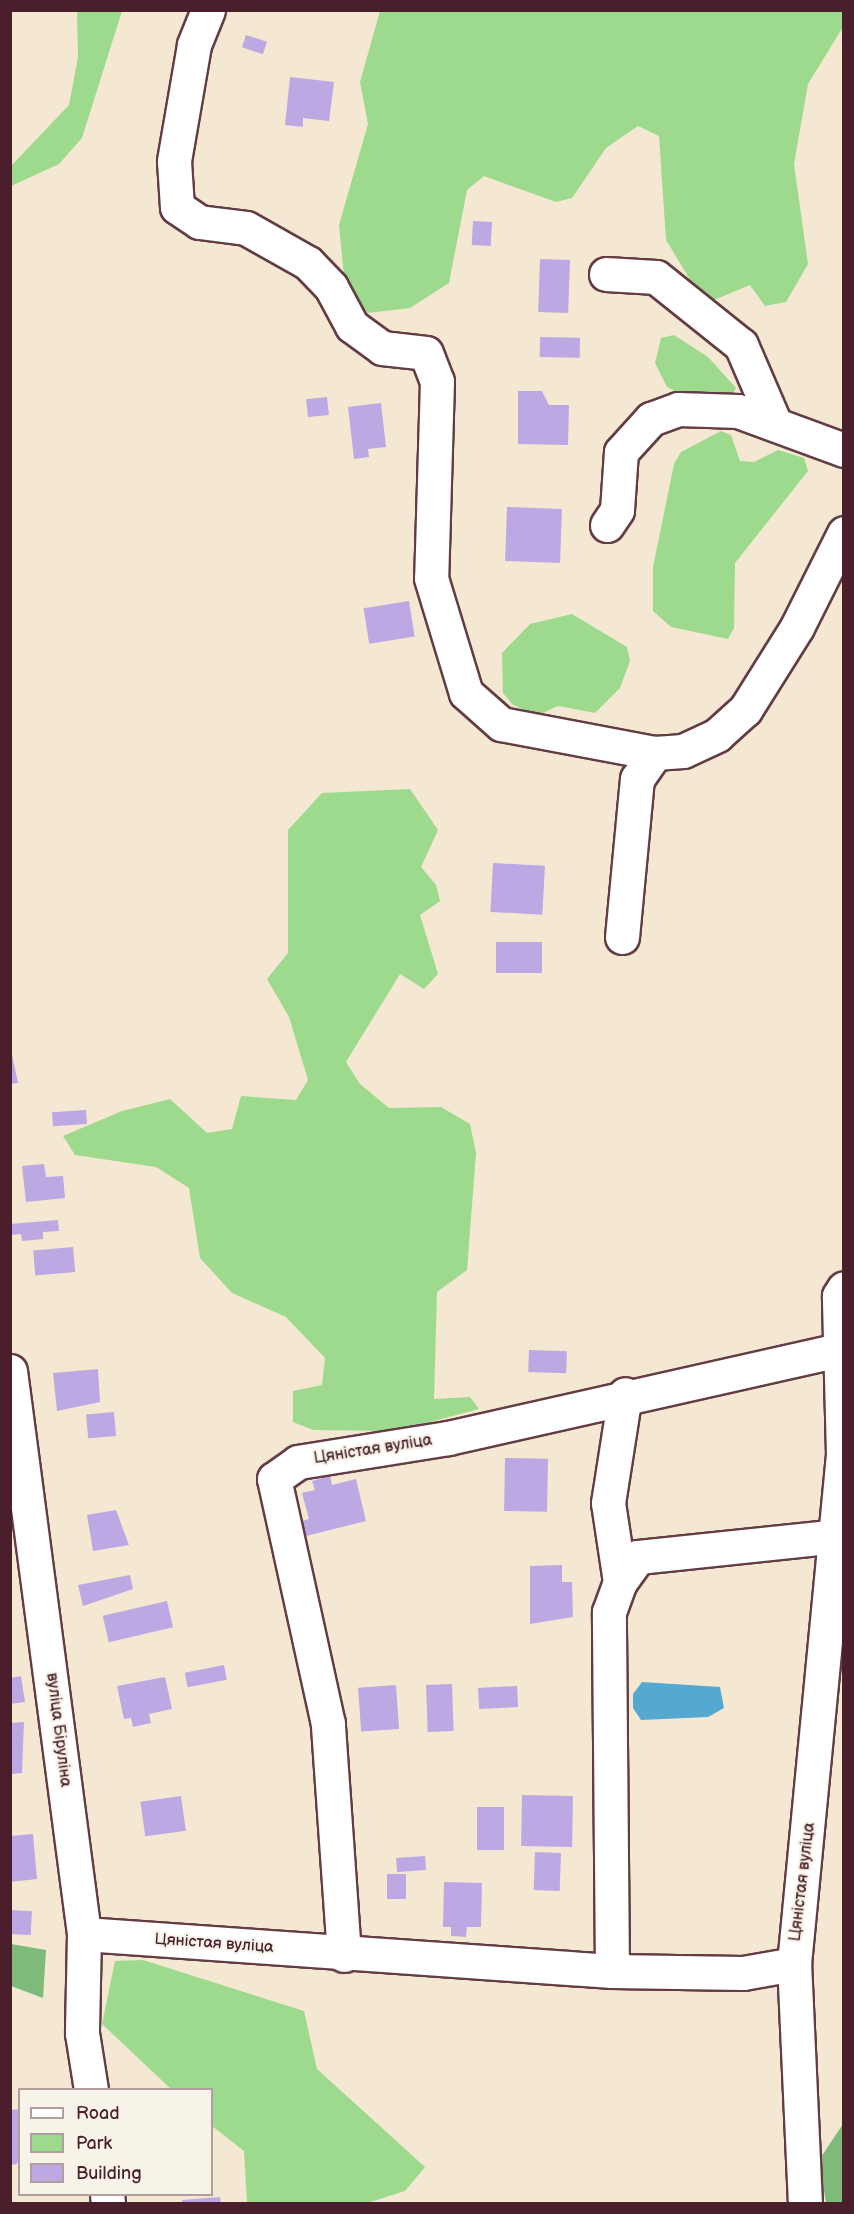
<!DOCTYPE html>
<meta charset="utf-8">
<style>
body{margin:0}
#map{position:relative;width:854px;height:2214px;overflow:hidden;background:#f4e8d2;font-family:"Balsamiq Sans",sans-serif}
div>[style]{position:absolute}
.green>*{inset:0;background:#9dda8e}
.forest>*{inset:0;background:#7eba79}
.water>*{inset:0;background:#55a9d1}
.building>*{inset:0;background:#bca8e3;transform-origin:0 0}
.roads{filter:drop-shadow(2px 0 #643d44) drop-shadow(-2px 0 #643d44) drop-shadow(0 2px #643d44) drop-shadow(0 -2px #643d44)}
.minor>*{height:33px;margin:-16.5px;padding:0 16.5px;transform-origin:16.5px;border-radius:16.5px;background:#fff}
span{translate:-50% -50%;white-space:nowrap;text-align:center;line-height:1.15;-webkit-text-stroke:4.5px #f7f3e8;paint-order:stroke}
.street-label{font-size:16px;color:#4a1f2b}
.frame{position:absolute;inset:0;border:12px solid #4a1f2b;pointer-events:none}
.legend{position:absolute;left:18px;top:2088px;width:195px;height:108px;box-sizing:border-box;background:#f7f3e8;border:2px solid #b29e9c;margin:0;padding:8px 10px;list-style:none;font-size:18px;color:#4a1f2b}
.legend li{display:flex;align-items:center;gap:12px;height:30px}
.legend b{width:30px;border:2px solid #b29e9c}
</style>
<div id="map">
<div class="green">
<div style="clip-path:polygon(77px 11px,122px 11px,82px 138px,59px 164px,11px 186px,11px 166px,69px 105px,78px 57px)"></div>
<div style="clip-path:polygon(380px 11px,843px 11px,843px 27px,808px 84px,794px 164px,808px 264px,786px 302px,765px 306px,750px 285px,714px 300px,694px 286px,666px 240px,659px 136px,638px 126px,606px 148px,572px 198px,556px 202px,484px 176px,467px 190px,449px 283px,410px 308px,368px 313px,345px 287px,339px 225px,368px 124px,360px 82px)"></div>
<div style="clip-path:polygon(674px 335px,708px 357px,736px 388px,729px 401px,703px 405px,667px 387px,655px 363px,661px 338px)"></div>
<div style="clip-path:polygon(721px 431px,731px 435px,740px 461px,754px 462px,778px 450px,804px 458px,808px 471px,735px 563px,734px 628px,728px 639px,671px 627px,653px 611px,653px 567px,674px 464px,681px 452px)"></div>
<div style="clip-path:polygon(572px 614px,627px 647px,630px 661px,620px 688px,595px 713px,558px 706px,536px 716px,512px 704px,503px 693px,502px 653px,530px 624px)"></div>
<div style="clip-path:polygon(410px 789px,438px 830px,421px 867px,436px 885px,440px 901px,420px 915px,438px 974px,424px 989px,400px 974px,346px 1062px,360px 1084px,389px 1108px,441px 1107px,470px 1124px,476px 1153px,467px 1270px,437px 1292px,434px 1399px,470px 1397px,479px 1409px,396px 1431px,313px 1430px,293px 1422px,293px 1391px,322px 1385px,325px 1358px,286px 1317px,232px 1293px,200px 1258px,189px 1188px,156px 1167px,75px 1155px,63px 1136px,122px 1111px,170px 1099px,207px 1133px,232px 1129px,241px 1096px,296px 1100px,308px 1080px,289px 1017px,267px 979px,288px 953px,288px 830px,322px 793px)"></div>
<div style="clip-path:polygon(143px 1960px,304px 2011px,317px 2069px,425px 2167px,405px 2191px,367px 2203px,247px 2203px,244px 2151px,212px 2126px,212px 2090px,171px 2089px,102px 2024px,115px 1961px)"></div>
</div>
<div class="forest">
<div style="clip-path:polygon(11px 1944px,46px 1950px,43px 1998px,11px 1986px)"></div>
<div style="clip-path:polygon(843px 2124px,843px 2203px,826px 2203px,819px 2160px)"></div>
</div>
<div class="water">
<div style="clip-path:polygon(642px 1682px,720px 1687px,724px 1708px,708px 1717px,641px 1720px,633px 1708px,633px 1694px)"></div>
</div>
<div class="building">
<div style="left:246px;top:35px;width:22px;height:13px;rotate:18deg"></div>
<div style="clip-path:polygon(290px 77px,334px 82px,329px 121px,303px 118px,303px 127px,285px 125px)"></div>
<div style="left:473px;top:221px;width:19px;height:24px;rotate:3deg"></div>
<div style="left:540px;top:259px;width:30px;height:53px;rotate:2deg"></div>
<div style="left:540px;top:337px;width:40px;height:20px;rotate:1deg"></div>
<div style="clip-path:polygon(518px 391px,542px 391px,549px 405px,569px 405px,568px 445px,518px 444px)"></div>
<div style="left:327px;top:397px;width:18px;height:21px;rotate:84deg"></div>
<div style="clip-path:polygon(381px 403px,386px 447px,368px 449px,369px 457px,354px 459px,348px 407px)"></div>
<div style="left:507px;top:507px;width:55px;height:54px;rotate:2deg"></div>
<div style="left:409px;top:601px;width:36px;height:46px;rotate:81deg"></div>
<div style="left:493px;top:863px;width:52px;height:49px;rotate:3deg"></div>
<div style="left:496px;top:942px;width:46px;height:31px"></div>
<div style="clip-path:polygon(10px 1045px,18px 1083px,10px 1084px)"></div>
<div style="left:86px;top:1110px;width:14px;height:34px;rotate:86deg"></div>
<div style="clip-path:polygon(44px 1164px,46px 1177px,63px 1176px,65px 1198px,26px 1202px,22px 1166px)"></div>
<div style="clip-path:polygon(58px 1220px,59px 1231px,43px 1232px,43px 1239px,22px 1241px,21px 1234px,10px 1235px,10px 1224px)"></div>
<div style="left:73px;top:1247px;width:25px;height:40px;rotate:85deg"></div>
<div style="left:529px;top:1350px;width:38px;height:22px;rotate:2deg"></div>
<div style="clip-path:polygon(98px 1369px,100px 1402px,57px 1411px,53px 1373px)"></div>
<div style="left:114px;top:1412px;width:24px;height:28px;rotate:85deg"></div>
<div style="left:505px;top:1458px;width:43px;height:53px;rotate:1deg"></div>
<div style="clip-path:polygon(330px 1476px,332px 1485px,356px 1479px,366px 1521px,302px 1537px,298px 1522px,309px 1519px,302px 1493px,315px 1490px,312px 1481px)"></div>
<div style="clip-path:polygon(116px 1510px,129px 1545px,93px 1551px,87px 1515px)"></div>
<div style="clip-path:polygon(562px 1565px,562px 1582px,572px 1582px,573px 1617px,530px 1624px,530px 1566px)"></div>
<div style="clip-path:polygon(130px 1575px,133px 1589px,83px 1606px,78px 1585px)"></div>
<div style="left:167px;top:1601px;width:27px;height:66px;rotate:77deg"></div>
<div style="left:224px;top:1665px;width:15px;height:40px;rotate:79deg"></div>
<div style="clip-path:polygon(21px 1676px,25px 1702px,10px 1704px,10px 1678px)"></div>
<div style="clip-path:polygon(165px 1677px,172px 1709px,149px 1714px,151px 1723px,133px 1727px,131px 1718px,124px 1719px,117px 1686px)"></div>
<div style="left:452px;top:1684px;width:47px;height:26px;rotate:88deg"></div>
<div style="left:396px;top:1685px;width:44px;height:38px;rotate:86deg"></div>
<div style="left:517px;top:1686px;width:21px;height:39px;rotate:87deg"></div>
<div style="clip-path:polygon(24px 1722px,22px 1773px,10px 1774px,10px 1723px)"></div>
<div style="left:522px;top:1795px;width:51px;height:51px;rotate:1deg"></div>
<div style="left:181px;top:1796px;width:35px;height:41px;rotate:82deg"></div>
<div style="left:477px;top:1807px;width:27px;height:43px"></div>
<div style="clip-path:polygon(33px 1834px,37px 1879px,10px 1882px,10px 1836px)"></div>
<div style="left:535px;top:1852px;width:26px;height:38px;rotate:2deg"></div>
<div style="left:425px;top:1856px;width:14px;height:29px;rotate:86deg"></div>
<div style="left:387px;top:1874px;width:19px;height:25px"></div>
<div style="clip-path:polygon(444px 1882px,482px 1883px,481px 1927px,467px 1927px,466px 1937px,451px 1936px,451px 1927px,443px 1927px)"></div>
<div style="left:10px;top:1910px;width:22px;height:24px;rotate:3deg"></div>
<div style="clip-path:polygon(20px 2109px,20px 2153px,17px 2164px,10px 2165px,10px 2110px)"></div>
<div style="clip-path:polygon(220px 2197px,221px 2204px,182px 2204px,182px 2200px)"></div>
</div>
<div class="roads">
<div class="minor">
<div style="left:208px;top:10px;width:38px;rotate:112deg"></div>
<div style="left:194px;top:45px;width:118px;rotate:99.8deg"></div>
<div style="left:174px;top:161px;width:46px;rotate:86.3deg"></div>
<div style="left:177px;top:207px;width:27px;rotate:34deg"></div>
<div style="left:199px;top:222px;width:47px;rotate:7.3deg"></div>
<div style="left:246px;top:228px;width:71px;rotate:29.4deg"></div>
<div style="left:308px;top:263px;width:33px;rotate:46deg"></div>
<div style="left:331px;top:287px;width:44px;rotate:61.7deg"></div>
<div style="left:352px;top:326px;width:37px;rotate:36deg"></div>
<div style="left:382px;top:348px;width:44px;rotate:6.5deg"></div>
<div style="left:426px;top:353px;width:30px;rotate:69deg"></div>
<div style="left:437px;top:381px;width:197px;rotate:91.7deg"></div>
<div style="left:431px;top:578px;width:120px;rotate:73.1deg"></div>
<div style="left:466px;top:693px;width:47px;rotate:41.5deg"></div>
<div style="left:501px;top:724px;width:157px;rotate:10.7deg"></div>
<div style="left:655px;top:753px;width:28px;rotate:-4deg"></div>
<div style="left:683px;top:751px;width:38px;rotate:-25deg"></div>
<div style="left:717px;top:735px;width:38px;rotate:-42deg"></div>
<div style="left:745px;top:710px;width:98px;rotate:-57.9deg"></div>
<div style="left:797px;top:627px;width:105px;rotate:-63.4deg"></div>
<div style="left:606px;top:274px;width:50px;rotate:3.4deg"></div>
<div style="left:656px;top:277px;width:109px;rotate:38.7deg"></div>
<div style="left:741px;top:345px;width:86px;rotate:66.7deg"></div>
<div style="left:607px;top:525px;width:18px;rotate:-56deg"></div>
<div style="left:617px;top:510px;width:58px;rotate:-86.1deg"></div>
<div style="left:621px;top:452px;width:45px;rotate:-47.7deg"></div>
<div style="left:651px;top:419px;width:29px;rotate:-20deg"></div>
<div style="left:678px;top:409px;width:60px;rotate:1.9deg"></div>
<div style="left:738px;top:411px;width:113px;rotate:20.2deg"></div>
<div style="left:622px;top:937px;width:159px;rotate:-84.6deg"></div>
<div style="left:637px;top:779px;width:32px;rotate:-55deg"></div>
<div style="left:10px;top:1371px;width:568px;rotate:82.51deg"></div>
<div style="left:84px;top:1934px;width:99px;rotate:91.2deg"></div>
<div style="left:82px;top:2033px;width:58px;rotate:81deg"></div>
<div style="left:620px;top:1582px;width:80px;rotate:-98.6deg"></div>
<div style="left:608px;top:1503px;width:110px;rotate:-81.1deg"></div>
<div style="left:84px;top:1934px;width:529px;rotate:4.01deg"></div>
<div style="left:612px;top:1971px;width:131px;rotate:0.9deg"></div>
<div style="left:743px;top:1973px;width:52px;rotate:-10deg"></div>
<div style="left:344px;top:1955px;width:232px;rotate:-94deg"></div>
<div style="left:328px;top:1724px;width:251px;rotate:-102.4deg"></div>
<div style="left:274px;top:1479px;width:29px;rotate:-35deg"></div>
<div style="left:298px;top:1462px;width:152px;rotate:-9.1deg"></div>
<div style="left:448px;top:1438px;width:404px;rotate:-12.7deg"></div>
<div style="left:612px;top:1971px;width:359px;rotate:-90.5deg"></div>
<div style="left:609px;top:1612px;width:32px;rotate:-70deg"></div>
<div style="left:620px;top:1582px;width:31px;rotate:-54deg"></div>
<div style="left:638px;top:1557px;width:200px;rotate:-6deg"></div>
<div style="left:107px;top:2194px;width:10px;rotate:84deg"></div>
<div style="left:805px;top:2204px;width:240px;rotate:-92.6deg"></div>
<div style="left:794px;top:1964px;width:512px;rotate:-84.51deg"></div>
<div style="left:843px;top:1454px;width:158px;rotate:-91.5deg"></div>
<div style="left:839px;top:1296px;width:9px;rotate:-58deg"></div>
</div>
</div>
<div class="street-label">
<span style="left:373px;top:1450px;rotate:-9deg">Цяністая вуліца</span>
<span style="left:58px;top:1730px;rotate:83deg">вуліца Біруліна</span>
<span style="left:803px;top:1882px;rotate:-83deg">Цяністая вуліца</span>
<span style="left:214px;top:1944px;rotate:4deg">Цяністая вуліца</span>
</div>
<div class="frame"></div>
<ul class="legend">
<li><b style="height:8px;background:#fff"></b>Road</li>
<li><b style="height:16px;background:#9dda8e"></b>Park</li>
<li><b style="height:16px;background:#bca8e3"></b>Building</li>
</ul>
</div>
